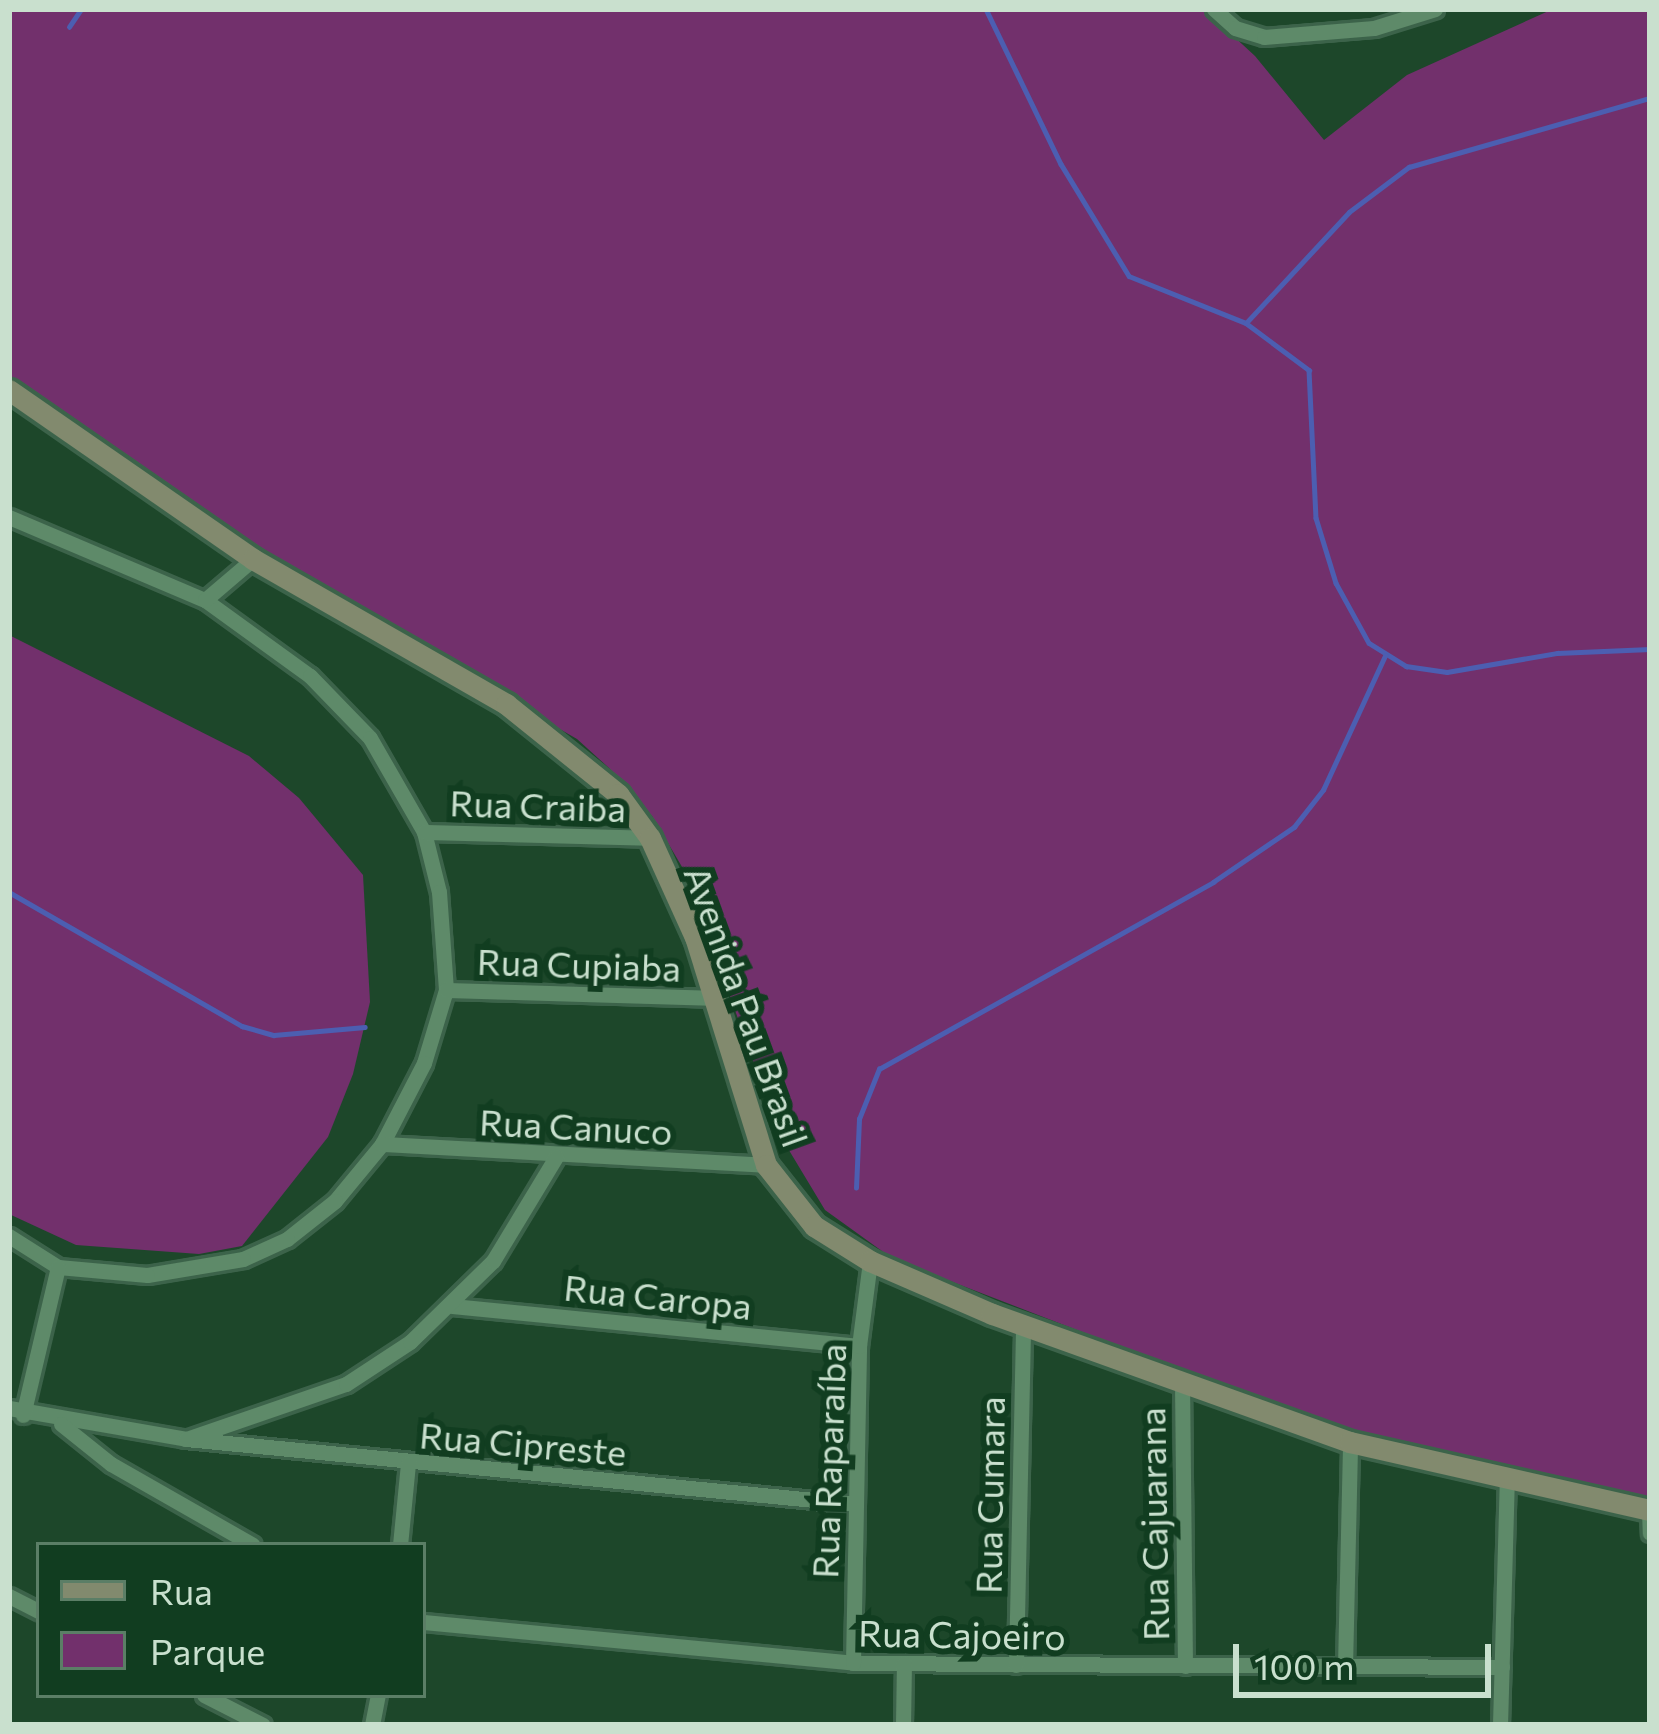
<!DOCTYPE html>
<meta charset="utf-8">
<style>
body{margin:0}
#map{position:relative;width:1659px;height:1734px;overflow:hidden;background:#1d472a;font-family:Commissioner,sans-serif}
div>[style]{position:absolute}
.green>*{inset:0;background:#72306c}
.stream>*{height:4.5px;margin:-2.25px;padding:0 2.25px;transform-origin:2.25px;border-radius:2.25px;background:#4c5eb1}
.roads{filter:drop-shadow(3px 0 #3c634a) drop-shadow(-3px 0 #3c634a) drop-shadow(0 3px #3c634a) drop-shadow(0 -3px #3c634a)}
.minor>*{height:15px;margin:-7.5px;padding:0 7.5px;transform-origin:7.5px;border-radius:7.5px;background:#5e8a69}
.secondary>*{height:21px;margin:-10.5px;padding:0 10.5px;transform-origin:10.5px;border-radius:10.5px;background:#828a6e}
span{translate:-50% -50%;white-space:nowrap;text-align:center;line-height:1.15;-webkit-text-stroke:12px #113d20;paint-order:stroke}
.street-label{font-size:36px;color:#c9e0ce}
.frame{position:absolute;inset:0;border:12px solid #c9e0ce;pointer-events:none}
.legend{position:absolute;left:36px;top:1542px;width:390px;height:156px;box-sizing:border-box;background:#113d20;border:3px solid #5b7e66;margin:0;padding:15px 21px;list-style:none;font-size:36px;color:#c9e0ce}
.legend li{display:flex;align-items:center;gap:24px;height:60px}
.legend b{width:60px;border:3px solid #5b7e66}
.scale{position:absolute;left:1233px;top:1644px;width:258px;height:54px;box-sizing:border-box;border:6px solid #c9e0ce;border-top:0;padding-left:15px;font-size:36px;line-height:42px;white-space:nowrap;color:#c9e0ce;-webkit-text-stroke:9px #113d20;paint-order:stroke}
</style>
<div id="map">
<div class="green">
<div style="clip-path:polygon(9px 9px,1204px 9px,1255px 56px,1324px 140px,1407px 75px,1553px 9px,1650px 9px,1650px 1506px,1341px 1432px,893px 1259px,825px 1210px,778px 1132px,688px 877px,652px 816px,609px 768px,577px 739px,263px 558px,9px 382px)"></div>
<div style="clip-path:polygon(9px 635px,249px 756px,299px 798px,363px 875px,370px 1002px,353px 1074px,328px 1137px,242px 1246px,199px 1254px,76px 1245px,9px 1214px)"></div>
</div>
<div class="stream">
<div style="left:986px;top:9px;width:172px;rotate:64.2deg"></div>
<div style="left:1061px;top:164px;width:131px;rotate:58.7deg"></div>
<div style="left:1129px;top:276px;width:126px;rotate:21.9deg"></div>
<div style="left:1246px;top:323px;width:79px;rotate:36.7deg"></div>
<div style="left:1309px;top:370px;width:148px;rotate:87.3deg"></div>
<div style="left:1316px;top:518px;width:68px;rotate:72.9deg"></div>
<div style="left:1336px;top:583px;width:68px;rotate:61.2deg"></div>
<div style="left:1369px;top:643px;width:44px;rotate:31.9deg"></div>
<div style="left:1406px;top:666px;width:41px;rotate:8.3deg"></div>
<div style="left:1447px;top:672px;width:112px;rotate:-9.8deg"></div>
<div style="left:1557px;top:653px;width:93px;rotate:-2.5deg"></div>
<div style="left:69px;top:27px;width:22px;rotate:-56deg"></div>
<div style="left:1246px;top:323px;width:151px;rotate:-47.1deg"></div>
<div style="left:1349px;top:212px;width:75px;rotate:-36.9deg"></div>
<div style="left:1409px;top:167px;width:251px;rotate:-16deg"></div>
<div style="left:9px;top:892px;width:269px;rotate:29.9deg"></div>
<div style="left:242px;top:1026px;width:33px;rotate:16deg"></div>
<div style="left:274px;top:1035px;width:91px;rotate:-5deg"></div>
<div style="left:856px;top:1188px;width:69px;rotate:-87.5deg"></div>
<div style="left:859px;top:1119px;width:54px;rotate:-68.2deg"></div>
<div style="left:879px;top:1069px;width:383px;rotate:-29.2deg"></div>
<div style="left:1213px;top:882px;width:98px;rotate:-34.2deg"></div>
<div style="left:1294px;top:827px;width:47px;rotate:-51.9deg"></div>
<div style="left:1323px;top:790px;width:148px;rotate:-65.2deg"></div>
</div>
<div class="roads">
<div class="minor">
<div style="left:1214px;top:9px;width:28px;rotate:42deg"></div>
<div style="left:1235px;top:28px;width:30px;rotate:17deg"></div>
<div style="left:1264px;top:37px;width:110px;rotate:-4.7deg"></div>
<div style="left:1374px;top:28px;width:64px;rotate:-17.3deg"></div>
<div style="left:9px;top:517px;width:213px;rotate:23deg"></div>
<div style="left:205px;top:600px;width:130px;rotate:35.9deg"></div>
<div style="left:310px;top:676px;width:86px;rotate:45.9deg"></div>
<div style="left:370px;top:738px;width:108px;rotate:60.1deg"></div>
<div style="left:424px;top:832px;width:62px;rotate:76deg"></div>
<div style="left:439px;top:892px;width:98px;rotate:85.9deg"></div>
<div style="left:446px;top:990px;width:76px;rotate:106.8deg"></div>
<div style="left:424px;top:1063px;width:91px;rotate:117.4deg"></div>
<div style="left:382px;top:1144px;width:74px;rotate:129.5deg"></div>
<div style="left:335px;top:1201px;width:61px;rotate:141.6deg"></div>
<div style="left:287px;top:1239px;width:48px;rotate:155.6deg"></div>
<div style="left:243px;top:1259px;width:97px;rotate:170.5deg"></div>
<div style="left:147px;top:1275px;width:89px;rotate:-174.9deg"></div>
<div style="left:58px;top:1267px;width:58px;rotate:-147.7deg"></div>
<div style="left:205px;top:600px;width:63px;rotate:-40.5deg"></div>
<div style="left:424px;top:832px;width:226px;rotate:1.5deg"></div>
<div style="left:446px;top:990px;width:265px;rotate:1.7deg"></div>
<div style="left:382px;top:1144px;width:385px;rotate:3.1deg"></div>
<div style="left:452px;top:1306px;width:409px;rotate:5.6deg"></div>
<div style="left:1182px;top:1381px;width:285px;rotate:89.4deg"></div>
<div style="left:9px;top:1408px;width:180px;rotate:9.9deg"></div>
<div style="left:186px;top:1439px;width:169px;rotate:-19deg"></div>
<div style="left:346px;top:1384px;width:77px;rotate:-33.3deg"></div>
<div style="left:410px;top:1342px;width:116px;rotate:-44.3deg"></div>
<div style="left:493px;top:1261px;width:122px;rotate:-58.8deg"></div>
<div style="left:23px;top:1415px;width:152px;rotate:-76.7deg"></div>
<div style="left:61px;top:1424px;width:64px;rotate:38.7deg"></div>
<div style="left:111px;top:1464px;width:163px;rotate:29.7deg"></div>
<div style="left:186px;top:1439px;width:672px;rotate:5.55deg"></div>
<div style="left:1649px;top:1510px;width:23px;rotate:88deg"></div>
<div style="left:400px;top:1545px;width:82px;rotate:-84.4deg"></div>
<div style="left:9px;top:1596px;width:34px;rotate:27deg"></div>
<div style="left:423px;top:1622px;width:432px;rotate:5.4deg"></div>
<div style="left:853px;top:1663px;width:649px;rotate:0.35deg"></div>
<div style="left:853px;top:1663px;width:317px;rotate:-88.9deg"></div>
<div style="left:859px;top:1346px;width:86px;rotate:-82.6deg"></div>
<div style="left:1016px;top:1665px;width:339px;rotate:-88.8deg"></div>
<div style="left:1345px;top:1667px;width:225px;rotate:-88.7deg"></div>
<div style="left:204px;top:1695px;width:66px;rotate:27deg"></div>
<div style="left:372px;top:1725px;width:31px;rotate:-79deg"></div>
<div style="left:903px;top:1725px;width:62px;rotate:-89.1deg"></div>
<div style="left:1500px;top:1725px;width:248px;rotate:-88.4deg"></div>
</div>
<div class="secondary">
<div style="left:9px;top:390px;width:297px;rotate:34.7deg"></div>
<div style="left:253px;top:559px;width:292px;rotate:29.8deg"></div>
<div style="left:506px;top:704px;width:144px;rotate:38.8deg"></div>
<div style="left:618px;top:794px;width:54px;rotate:54deg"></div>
<div style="left:650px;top:838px;width:109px;rotate:65.6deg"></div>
<div style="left:695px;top:937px;width:239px;rotate:72.7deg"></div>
<div style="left:766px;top:1165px;width:78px;rotate:51.8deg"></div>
<div style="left:814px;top:1226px;width:66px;rotate:32deg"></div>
<div style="left:870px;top:1261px;width:133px;rotate:23.5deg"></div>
<div style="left:992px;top:1314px;width:380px;rotate:19.7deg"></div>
<div style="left:1350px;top:1442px;width:308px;rotate:12.8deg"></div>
</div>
</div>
<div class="street-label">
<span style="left:538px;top:805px;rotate:2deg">Rua Craiba</span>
<span style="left:579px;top:964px;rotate:2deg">Rua Cupiaba</span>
<span style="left:747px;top:1006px;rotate:70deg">Avenida Pau Brasil</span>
<span style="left:576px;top:1126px;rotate:3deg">Rua Canuco</span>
<span style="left:658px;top:1296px;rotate:6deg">Rua Caropa</span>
<span style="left:523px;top:1443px;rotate:5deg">Rua Cipreste</span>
<span style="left:828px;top:1461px;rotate:-88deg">Rua Raparaíba</span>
<span style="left:989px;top:1495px;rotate:-89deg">Rua Cumara</span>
<span style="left:1153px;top:1524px;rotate:-91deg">Rua Cajuarana</span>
<span style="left:962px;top:1634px;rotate:1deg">Rua Cajoeiro</span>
</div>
<div class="frame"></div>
<ul class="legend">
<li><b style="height:15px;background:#828a6e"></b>Rua</li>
<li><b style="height:33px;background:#72306c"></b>Parque</li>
</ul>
<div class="scale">100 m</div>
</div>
